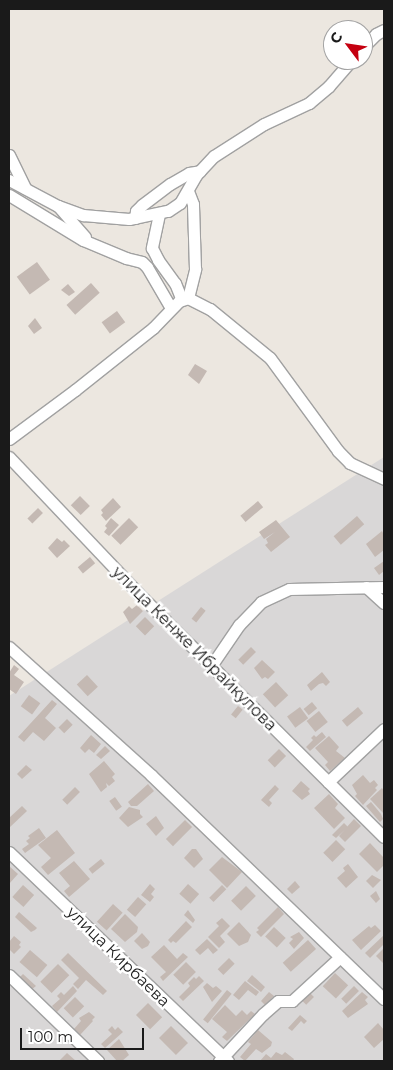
<!DOCTYPE html>
<meta charset="utf-8">
<style>
body{margin:0}
#map{position:relative;width:393px;height:1070px;overflow:hidden;background:#ece7e0;font-family:Montserrat,sans-serif}
div>[style]{position:absolute}
.residential>*{inset:0;background:#d9d7d7}
.building>*{inset:0;background:#c4b9b3;transform-origin:0 0}
.roads{filter:drop-shadow(1px 0 #a1a1a1) drop-shadow(-1px 0 #a1a1a1) drop-shadow(0 1px #a1a1a1) drop-shadow(0 -1px #a1a1a1)}
.minor>*{height:11px;margin:-5.5px;padding:0 5.5px;transform-origin:5.5px;border-radius:5.5px;background:#fff}
span{translate:-50% -50%;white-space:nowrap;text-align:center;line-height:1.15;-webkit-text-stroke:5px #fff;paint-order:stroke}
.street-label{font-size:16px;color:#1a1a1a}
.frame{position:absolute;inset:0;border:10px solid #1a1a1a;pointer-events:none}
.north{position:absolute;left:323px;top:20px;width:50px;height:50px;box-sizing:border-box;background:#fff;border:1px solid #a3a3a3;border-radius:50%;rotate:301deg;font-size:14px;font-weight:700;line-height:20px;text-align:center;color:#1a1a1a}
.north::after{content:'';display:block;margin:auto;width:18px;height:22px;background:#c50010;clip-path:polygon(50% 0,100% 100%,50% 72%,0 100%)}
.scale{position:absolute;left:20px;top:1028px;width:124px;height:22px;box-sizing:border-box;border:2px solid #1a1a1a;border-top:0;padding-left:6px;font-size:15px;line-height:18px;white-space:nowrap;color:#1a1a1a;-webkit-text-stroke:4px #fff;paint-order:stroke}
</style>
<div id="map">
<div class="residential">
<div style="clip-path:polygon(384px 457px,384px 1061px,9px 1061px,9px 696px)"></div>
</div>
<div class="building">
<div style="left:37px;top:262px;width:22px;height:25px;rotate:54deg"></div>
<div style="left:91px;top:283px;width:13px;height:33px;rotate:48deg"></div>
<div style="clip-path:polygon(68px 284px,75px 292px,69px 296px,61px 290px)"></div>
<div style="left:117px;top:311px;width:14px;height:19px;rotate:54deg"></div>
<div style="clip-path:polygon(35px 318px,42px 328px,34px 334px,28px 326px)"></div>
<div style="clip-path:polygon(195px 364px,207px 371px,199px 384px,188px 375px)"></div>
<div style="left:80px;top:496px;width:14px;height:13px;rotate:45deg"></div>
<div style="clip-path:polygon(113px 498px,121px 507px,106px 521px,101px 515px,103px 513px,101px 510px)"></div>
<div style="left:258px;top:501px;width:8px;height:23px;rotate:50deg"></div>
<div style="left:38px;top:508px;width:7px;height:15px;rotate:45deg"></div>
<div style="left:357px;top:516px;width:11px;height:31px;rotate:49deg"></div>
<div style="clip-path:polygon(111px 518px,119px 525px,109px 536px,104px 532px,107px 528px,105px 526px)"></div>
<div style="left:129px;top:518px;width:13px;height:25px;rotate:45deg"></div>
<div style="clip-path:polygon(276px 520px,290px 537px,271px 552px,265px 545px,268px 543px,266px 539px,275px 532px,264px 539px,259px 532px)"></div>
<div style="clip-path:polygon(382px 531px,384px 535px,384px 550px,375px 557px,366px 544px)"></div>
<div style="clip-path:polygon(57px 538px,62px 542px,64px 540px,70px 546px,57px 558px,48px 548px)"></div>
<div style="left:90px;top:557px;width:8px;height:16px;rotate:50deg"></div>
<div style="clip-path:polygon(384px 561px,384px 571px,379px 575px,374px 568px)"></div>
<div style="clip-path:polygon(137px 605px,143px 611px,130px 624px,123px 612px,129px 606px,132px 609px)"></div>
<div style="left:201px;top:607px;width:6px;height:15px;rotate:39deg"></div>
<div style="left:145px;top:617px;width:13px;height:13px;rotate:45deg"></div>
<div style="left:251px;top:647px;width:7px;height:18px;rotate:45deg"></div>
<div style="clip-path:polygon(262px 660px,275px 672px,268px 679px,265px 677px,262px 679px,254px 668px)"></div>
<div style="clip-path:polygon(14px 665px,19px 669px,14px 675px,24px 682px,16px 694px,9px 689px,9px 673px)"></div>
<div style="clip-path:polygon(322px 672px,330px 682px,326px 686px,323px 683px,319px 684px,311px 691px,307px 685px)"></div>
<div style="left:87px;top:675px;width:16px;height:14px;rotate:47deg"></div>
<div style="left:276px;top:682px;width:18px;height:18px;rotate:47deg"></div>
<div style="left:29px;top:695px;width:14px;height:14px;rotate:36deg"></div>
<div style="clip-path:polygon(52px 700px,57px 704px,45px 718px,56px 728px,44px 741px,33px 732px,24px 742px,18px 737px)"></div>
<div style="left:312px;top:702px;width:8px;height:11px;rotate:50deg"></div>
<div style="left:238px;top:706px;width:6px;height:11px;rotate:39deg"></div>
<div style="left:300px;top:707px;width:14px;height:16px;rotate:54deg"></div>
<div style="left:358px;top:707px;width:8px;height:21px;rotate:50deg"></div>
<div style="left:319px;top:711px;width:14px;height:16px;rotate:51deg"></div>
<div style="left:67px;top:719px;width:8px;height:12px;rotate:45deg"></div>
<div style="clip-path:polygon(322px 732px,326px 737px,310px 751px,306px 747px,313px 740px,311px 738px,314px 735px,316px 737px)"></div>
<div style="clip-path:polygon(91px 735px,101px 744px,94px 753px,89px 749px,85px 753px,80px 748px)"></div>
<div style="clip-path:polygon(329px 736px,339px 747px,336px 751px,345px 758px,330px 771px,325px 765px,328px 762px,315px 748px)"></div>
<div style="clip-path:polygon(105px 746px,110px 751px,101px 759px,96px 755px)"></div>
<div style="left:279px;top:749px;width:10px;height:16px;rotate:45deg"></div>
<div style="clip-path:polygon(104px 761px,115px 774px,112px 777px,115px 781px,109px 786px,106px 783px,107px 787px,101px 792px,89px 774px)"></div>
<div style="clip-path:polygon(26px 765px,32px 770px,22px 779px,17px 774px)"></div>
<div style="clip-path:polygon(363px 775px,370px 783px,374px 780px,378px 785px,375px 788px,377px 790px,363px 805px,355px 796px,357px 794px,352px 785px)"></div>
<div style="clip-path:polygon(301px 781px,310px 789px,308px 791px,310px 794px,302px 800px,292px 791px)"></div>
<div style="clip-path:polygon(148px 784px,154px 791px,137px 806px,131px 806px,128px 802px)"></div>
<div style="clip-path:polygon(275px 785px,279px 789px,269px 800px,272px 803px,269px 807px,261px 800px)"></div>
<div style="left:75px;top:787px;width:7px;height:18px;rotate:45deg"></div>
<div style="clip-path:polygon(382px 788px,384px 791px,384px 814px,370px 799px)"></div>
<div style="clip-path:polygon(329px 794px,338px 804px,335px 808px,345px 818px,334px 829px,314px 808px)"></div>
<div style="left:115px;top:797px;width:12px;height:7px;rotate:55deg"></div>
<div style="clip-path:polygon(371px 802px,381px 814px,383px 819px,380px 822px,366px 806px)"></div>
<div style="clip-path:polygon(22px 806px,27px 811px,9px 828px,9px 818px)"></div>
<div style="clip-path:polygon(129px 807px,140px 810px,140px 814px,143px 817px,128px 827px,119px 818px)"></div>
<div style="clip-path:polygon(156px 816px,164px 828px,156px 836px,146px 824px)"></div>
<div style="clip-path:polygon(354px 819px,361px 826px,345px 842px,339px 836px)"></div>
<div style="left:185px;top:820px;width:10px;height:27px;rotate:45deg"></div>
<div style="clip-path:polygon(344px 823px,348px 827px,336px 838px,332px 835px)"></div>
<div style="clip-path:polygon(39px 828px,46px 838px,25px 853px,22px 849px,29px 844px,26px 841px,30px 838px,28px 836px)"></div>
<div style="clip-path:polygon(57px 830px,75px 853px,48px 875px,41px 867px,51px 858px,38px 845px)"></div>
<div style="left:336px;top:840px;width:13px;height:18px;rotate:45deg"></div>
<div style="clip-path:polygon(370px 843px,384px 858px,384px 865px,377px 872px,359px 854px)"></div>
<div style="clip-path:polygon(192px 849px,196px 849px,203px 859px,194px 868px,184px 858px)"></div>
<div style="clip-path:polygon(222px 857px,242px 872px,227px 888px,209px 870px)"></div>
<div style="left:101px;top:859px;width:6px;height:16px;rotate:51deg"></div>
<div style="clip-path:polygon(74px 861px,90px 879px,69px 897px,64px 891px,70px 886px,59px 873px)"></div>
<div style="clip-path:polygon(348px 864px,358px 877px,346px 888px,337px 878px,345px 871px,343px 868px)"></div>
<div style="clip-path:polygon(9px 866px,18px 874px,9px 884px)"></div>
<div style="clip-path:polygon(372px 875px,381px 880px,373px 888px,366px 881px)"></div>
<div style="clip-path:polygon(295px 881px,300px 887px,292px 894px,287px 889px)"></div>
<div style="clip-path:polygon(150px 884px,155px 889px,151px 894px,154px 897px,150px 902px,141px 895px)"></div>
<div style="left:188px;top:884px;width:15px;height:13px;rotate:42deg"></div>
<div style="left:23px;top:885px;width:15px;height:16px;rotate:42deg"></div>
<div style="left:222px;top:885px;width:6px;height:18px;rotate:45deg"></div>
<div style="left:246px;top:886px;width:14px;height:21px;rotate:45deg"></div>
<div style="clip-path:polygon(376px 891px,380px 899px,376px 903px,370px 896px)"></div>
<div style="left:138px;top:897px;width:11px;height:17px;rotate:41deg"></div>
<div style="left:113px;top:904px;width:13px;height:24px;rotate:42deg"></div>
<div style="clip-path:polygon(278px 907px,284px 914px,261px 937px,256px 932px,259px 930px,257px 928px)"></div>
<div style="clip-path:polygon(188px 910px,195px 920px,193px 923px,184px 915px)"></div>
<div style="clip-path:polygon(19px 912px,37px 928px,35px 930px,31px 932px,15px 917px)"></div>
<div style="clip-path:polygon(125px 914px,138px 927px,137px 932px,125px 942px,111px 929px)"></div>
<div style="clip-path:polygon(222px 918px,230px 926px,220px 936px,225px 942px,219px 948px,208px 937px,219px 926px,216px 923px)"></div>
<div style="clip-path:polygon(186px 921px,192px 927px,176px 943px,173px 941px,171px 943px,168px 940px)"></div>
<div style="clip-path:polygon(239px 922px,251px 935px,248px 942px,239px 946px,227px 934px)"></div>
<div style="clip-path:polygon(375px 925px,381px 931px,361px 950px,352px 940px,369px 926px,371px 928px)"></div>
<div style="left:274px;top:927px;width:16px;height:13px;rotate:43deg"></div>
<div style="clip-path:polygon(299px 932px,304px 938px,294px 949px,289px 943px,293px 939px,290px 937px)"></div>
<div style="clip-path:polygon(142px 933px,150px 942px,148px 946px,142px 949px,134px 941px)"></div>
<div style="clip-path:polygon(384px 935px,384px 944px,370px 958px,365px 953px)"></div>
<div style="clip-path:polygon(14px 936px,21px 942px,19px 945px,21px 947px,14px 954px,9px 949px,9px 942px)"></div>
<div style="clip-path:polygon(207px 939px,218px 950px,213px 954px,208px 948px,200px 955px,195px 950px)"></div>
<div style="left:308px;top:940px;width:12px;height:34px;rotate:48deg"></div>
<div style="clip-path:polygon(164px 945px,177px 959px,183px 953px,188px 957px,163px 981px,160px 977px,166px 972px,151px 957px)"></div>
<div style="clip-path:polygon(384px 948px,384px 964px,376px 956px)"></div>
<div style="left:30px;top:950px;width:23px;height:16px;rotate:41deg"></div>
<div style="clip-path:polygon(68px 953px,107px 991px,103px 995px,86px 980px,78px 989px,73px 984px,79px 978px,61px 960px)"></div>
<div style="left:229px;top:958px;width:8px;height:16px;rotate:45deg"></div>
<div style="left:186px;top:962px;width:14px;height:18px;rotate:45deg"></div>
<div style="left:58px;top:964px;width:16px;height:25px;rotate:45deg"></div>
<div style="left:335px;top:973px;width:18px;height:18px;rotate:43deg"></div>
<div style="clip-path:polygon(23px 974px,36px 986px,31px 990px,19px 978px)"></div>
<div style="clip-path:polygon(252px 975px,265px 987px,261px 992px,247px 981px)"></div>
<div style="clip-path:polygon(199px 976px,204px 981px,183px 1001px,179px 997px,190px 986px,188px 983px,194px 977px,196px 979px)"></div>
<div style="clip-path:polygon(245px 981px,259px 992px,256px 996px,248px 990px,239px 1000px,233px 995px)"></div>
<div style="clip-path:polygon(207px 983px,213px 988px,216px 986px,222px 991px,212px 1002px,203px 987px)"></div>
<div style="clip-path:polygon(73px 986px,77px 991px,57px 1012px,52px 1006px,60px 999px,57px 996px,61px 992px,64px 995px)"></div>
<div style="left:354px;top:986px;width:7px;height:18px;rotate:45deg"></div>
<div style="left:227px;top:990px;width:6px;height:38px;rotate:39deg"></div>
<div style="clip-path:polygon(269px 992px,274px 996px,265px 1005px,261px 1001px)"></div>
<div style="left:309px;top:992px;width:7px;height:11px;rotate:45deg"></div>
<div style="clip-path:polygon(362px 992px,368px 997px,365px 1000px,368px 1004px,348px 1018px,342px 1011px)"></div>
<div style="left:75px;top:997px;width:13px;height:16px;rotate:45deg"></div>
<div style="left:148px;top:1003px;width:20px;height:17px;rotate:45deg"></div>
<div style="clip-path:polygon(225px 1005px,236px 1016px,242px 1010px,247px 1015px,251px 1011px,255px 1014px,227px 1041px,222px 1037px,227px 1032px,212px 1019px)"></div>
<div style="clip-path:polygon(89px 1012px,95px 1017px,92px 1020px,93px 1021px,80px 1035px,74px 1029px,81px 1021px,79px 1018px)"></div>
<div style="clip-path:polygon(300px 1015px,307px 1021px,304px 1024px,301px 1021px,292px 1031px,288px 1028px)"></div>
<div style="clip-path:polygon(378px 1023px,384px 1030px,384px 1039px,374px 1048px,364px 1037px)"></div>
<div style="clip-path:polygon(112px 1026px,115px 1030px,118px 1027px,123px 1032px,105px 1048px,101px 1044px,112px 1034px,108px 1030px)"></div>
<div style="left:171px;top:1026px;width:24px;height:17px;rotate:45deg"></div>
<div style="clip-path:polygon(258px 1030px,272px 1042px,271px 1046px,262px 1053px,256px 1049px,245px 1061px,240px 1057px,251px 1044px,248px 1042px)"></div>
<div style="clip-path:polygon(119px 1039px,129px 1055px,122px 1061px,117px 1061px,107px 1050px)"></div>
<div style="clip-path:polygon(276px 1052px,282px 1055px,285px 1052px,294px 1059px,293px 1061px,260px 1061px,266px 1054px,271px 1058px)"></div>
<div style="clip-path:polygon(67px 1053px,76px 1061px,59px 1061px)"></div>
</div>
<div class="roads">
<div class="minor">
<div style="left:363px;top:47px;width:18px;rotate:-45deg"></div>
<div style="left:376px;top:34px;width:9px;rotate:-27deg"></div>
<div style="left:9px;top:155px;width:37px;rotate:64deg"></div>
<div style="left:9px;top:180px;width:55px;rotate:28deg"></div>
<div style="left:58px;top:206px;width:27px;rotate:20deg"></div>
<div style="left:83px;top:215px;width:46px;rotate:5deg"></div>
<div style="left:129px;top:219px;width:40px;rotate:-12deg"></div>
<div style="left:168px;top:211px;width:14px;rotate:-34deg"></div>
<div style="left:180px;top:203px;width:32px;rotate:-60deg"></div>
<div style="left:196px;top:175px;width:26px;rotate:-47deg"></div>
<div style="left:214px;top:156px;width:59px;rotate:-32.6deg"></div>
<div style="left:264px;top:124px;width:50px;rotate:-25deg"></div>
<div style="left:309px;top:103px;width:26px;rotate:-40deg"></div>
<div style="left:329px;top:86px;width:35px;rotate:-49deg"></div>
<div style="left:9px;top:195px;width:87px;rotate:31.3deg"></div>
<div style="left:83px;top:240px;width:47px;rotate:22.7deg"></div>
<div style="left:126px;top:258px;width:16px;rotate:14deg"></div>
<div style="left:142px;top:262px;width:7px;rotate:45deg"></div>
<div style="left:147px;top:267px;width:48px;rotate:59.7deg"></div>
<div style="left:58px;top:206px;width:41px;rotate:48.9deg"></div>
<div style="left:159px;top:214px;width:35px;rotate:102deg"></div>
<div style="left:152px;top:248px;width:13px;rotate:63deg"></div>
<div style="left:158px;top:260px;width:29px;rotate:54deg"></div>
<div style="left:175px;top:283px;width:18px;rotate:68deg"></div>
<div style="left:135px;top:218px;width:7px;rotate:-82deg"></div>
<div style="left:136px;top:211px;width:8px;rotate:-45deg"></div>
<div style="left:142px;top:205px;width:35px;rotate:-37deg"></div>
<div style="left:170px;top:184px;width:22px;rotate:-30deg"></div>
<div style="left:189px;top:173px;width:11px;rotate:-10deg"></div>
<div style="left:188px;top:298px;width:30px;rotate:-76deg"></div>
<div style="left:195px;top:269px;width:65px;rotate:-91.8deg"></div>
<div style="left:193px;top:204px;width:14px;rotate:-111deg"></div>
<div style="left:9px;top:439px;width:82px;rotate:-36.6deg"></div>
<div style="left:75px;top:390px;width:100px;rotate:-38.5deg"></div>
<div style="left:153px;top:328px;width:37px;rotate:-46deg"></div>
<div style="left:179px;top:301px;width:9px;rotate:-18deg"></div>
<div style="left:188px;top:298px;width:25px;rotate:27deg"></div>
<div style="left:210px;top:309px;width:77px;rotate:39.2deg"></div>
<div style="left:270px;top:358px;width:115px;rotate:53.8deg"></div>
<div style="left:338px;top:451px;width:17px;rotate:45deg"></div>
<div style="left:350px;top:463px;width:38px;rotate:25deg"></div>
<div style="left:9px;top:457px;width:187px;rotate:46.5deg"></div>
<div style="left:138px;top:593px;width:346px;rotate:44.8deg"></div>
<div style="left:366px;top:587px;width:24px;rotate:42deg"></div>
<div style="left:9px;top:647px;width:191px;rotate:42deg"></div>
<div style="left:151px;top:775px;width:323px;rotate:43.9deg"></div>
<div style="left:211px;top:666px;width:50px;rotate:-55.7deg"></div>
<div style="left:239px;top:625px;width:32px;rotate:-46deg"></div>
<div style="left:261px;top:602px;width:31px;rotate:-25deg"></div>
<div style="left:289px;top:589px;width:95px;rotate:-1.2deg"></div>
<div style="left:328px;top:782px;width:77px;rotate:-43.4deg"></div>
<div style="left:9px;top:852px;width:303px;rotate:43.7deg"></div>
<div style="left:9px;top:975px;width:124px;rotate:44deg"></div>
<div style="left:219px;top:1061px;width:64px;rotate:-46.9deg"></div>
<div style="left:263px;top:1014px;width:20px;rotate:-41deg"></div>
<div style="left:278px;top:1001px;width:14px"></div>
<div style="left:292px;top:1001px;width:65px;rotate:-42.5deg"></div>
</div>
</div>
<div class="street-label">
<span style="left:194px;top:649px;rotate:45deg">улица Кенже Ибрайкулова</span>
<span style="left:118px;top:957px;rotate:44deg">улица Кирбаева</span>
</div>
<div class="frame"></div>
<div class="north">С</div>
<div class="scale">100 m</div>
</div>
